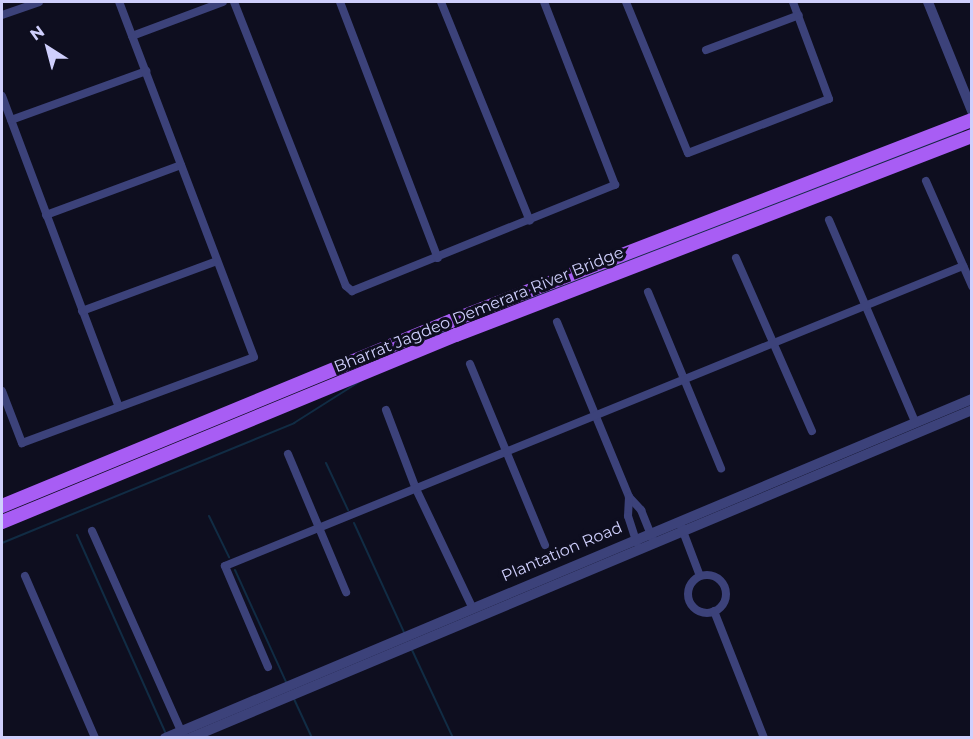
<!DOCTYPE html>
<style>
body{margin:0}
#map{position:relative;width:973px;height:739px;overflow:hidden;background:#0e0e1f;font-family:Montserrat,sans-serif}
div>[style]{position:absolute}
.stream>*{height:2px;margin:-1px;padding:0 1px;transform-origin:1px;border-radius:1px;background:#112c44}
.minor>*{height:8px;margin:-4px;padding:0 4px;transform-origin:4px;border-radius:4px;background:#3c427a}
.minor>.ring{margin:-4px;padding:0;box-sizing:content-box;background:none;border:8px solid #3c427a;border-radius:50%}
.tertiary>*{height:10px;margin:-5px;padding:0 5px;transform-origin:5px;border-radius:5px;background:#3c427a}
.primary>*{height:14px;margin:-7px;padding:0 7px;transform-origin:7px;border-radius:7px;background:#a85df4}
span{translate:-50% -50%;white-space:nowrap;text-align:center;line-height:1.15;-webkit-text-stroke:6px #0e0e1f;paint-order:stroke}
.street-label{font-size:16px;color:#cfcffc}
.frame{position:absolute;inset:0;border:3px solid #cfcffc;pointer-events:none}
.north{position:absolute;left:18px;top:18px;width:60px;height:60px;-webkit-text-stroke:4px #0e0e1f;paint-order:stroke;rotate:324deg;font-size:16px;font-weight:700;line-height:24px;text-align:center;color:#cfcffc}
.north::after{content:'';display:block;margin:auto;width:21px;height:27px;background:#cfcffc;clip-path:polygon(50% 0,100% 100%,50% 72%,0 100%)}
</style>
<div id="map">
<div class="stream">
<div style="left:526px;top:301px;width:468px;rotate:-21.3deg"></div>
<div style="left:428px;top:339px;width:18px;rotate:-22deg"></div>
<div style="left:326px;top:463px;width:52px;rotate:64.9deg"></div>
<div style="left:209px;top:516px;width:46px;rotate:64deg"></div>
<div style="left:354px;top:523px;width:120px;rotate:65.4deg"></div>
<div style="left:77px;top:535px;width:218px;rotate:65.9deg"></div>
<div style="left:2px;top:543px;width:316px;rotate:-22.3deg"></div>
<div style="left:294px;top:423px;width:80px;rotate:-32.3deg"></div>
<div style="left:235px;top:570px;width:123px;rotate:65.5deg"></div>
<div style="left:412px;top:650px;width:97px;rotate:65deg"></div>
<div style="left:294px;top:699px;width:43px;rotate:65.2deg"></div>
</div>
<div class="minor">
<div style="left:234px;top:2px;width:305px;rotate:68.5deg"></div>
<div style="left:346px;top:286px;width:8px;rotate:40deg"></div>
<div style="left:352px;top:291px;width:284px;rotate:-22deg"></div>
<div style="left:615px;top:185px;width:196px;rotate:-111.2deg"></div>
<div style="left:340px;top:2px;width:274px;rotate:69.1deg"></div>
<div style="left:441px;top:2px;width:236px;rotate:67.9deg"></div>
<div style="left:626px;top:2px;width:163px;rotate:67.7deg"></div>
<div style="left:688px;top:153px;width:151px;rotate:-21deg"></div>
<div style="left:829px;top:99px;width:103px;rotate:-110.4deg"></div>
<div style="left:2px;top:15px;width:39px;rotate:-19deg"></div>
<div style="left:132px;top:36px;width:97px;rotate:-20.5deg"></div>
<div style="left:706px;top:50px;width:99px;rotate:-20.6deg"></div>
<div style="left:2px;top:96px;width:332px;rotate:69.4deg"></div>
<div style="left:11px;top:120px;width:144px;rotate:-19.9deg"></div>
<div style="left:926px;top:181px;width:115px;rotate:66.3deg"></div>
<div style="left:46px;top:215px;width:144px;rotate:-20.3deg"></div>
<div style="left:829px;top:220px;width:220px;rotate:66.9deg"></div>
<div style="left:736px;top:258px;width:189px;rotate:66.3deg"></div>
<div style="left:648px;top:292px;width:191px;rotate:67.5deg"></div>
<div style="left:82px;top:311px;width:144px;rotate:-20.3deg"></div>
<div style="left:557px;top:322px;width:189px;rotate:67.6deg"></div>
<div style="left:629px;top:497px;width:18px;rotate:47deg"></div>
<div style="left:641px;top:510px;width:29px;rotate:68deg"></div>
<div style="left:470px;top:364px;width:196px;rotate:67.5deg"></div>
<div style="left:2px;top:391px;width:56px;rotate:69deg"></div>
<div style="left:22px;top:443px;width:247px;rotate:-20.3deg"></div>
<div style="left:254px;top:357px;width:380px;rotate:-110.8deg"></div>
<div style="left:386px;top:410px;width:85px;rotate:69.2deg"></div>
<div style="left:416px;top:489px;width:131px;rotate:64.6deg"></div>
<div style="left:288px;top:454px;width:150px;rotate:67.2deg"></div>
<div style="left:629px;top:497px;width:19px;rotate:93deg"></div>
<div style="left:628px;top:516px;width:28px;rotate:72deg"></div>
<div style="left:681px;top:526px;width:53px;rotate:69.2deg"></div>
<div style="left:92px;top:531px;width:227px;rotate:66deg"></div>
<div class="ring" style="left:688px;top:575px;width:30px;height:30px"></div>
<div style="left:25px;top:576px;width:176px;rotate:66.6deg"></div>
<div style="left:714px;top:611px;width:136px;rotate:68.5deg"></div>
<div style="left:268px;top:667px;width:110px;rotate:-113.1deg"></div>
<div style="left:225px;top:566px;width:797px;rotate:-22.12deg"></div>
</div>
<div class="tertiary">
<div style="left:928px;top:2px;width:118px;rotate:68deg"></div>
<div style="left:165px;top:738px;width:875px;rotate:-22.79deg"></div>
<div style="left:190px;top:738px;width:848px;rotate:-22.75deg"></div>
</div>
<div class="primary">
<div style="left:2px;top:506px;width:486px;rotate:-22.4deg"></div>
<div style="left:451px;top:321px;width:558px;rotate:-21.1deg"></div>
<div style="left:2px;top:522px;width:491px;rotate:-22.4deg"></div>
<div style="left:456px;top:335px;width:553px;rotate:-21.09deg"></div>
</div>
<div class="street-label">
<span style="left:479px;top:310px;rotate:-22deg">Bharrat Jagdeo Demerara River Bridge</span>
<span style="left:562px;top:552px;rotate:-23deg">Plantation Road</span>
</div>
<div class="frame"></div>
<div class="north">N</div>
</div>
